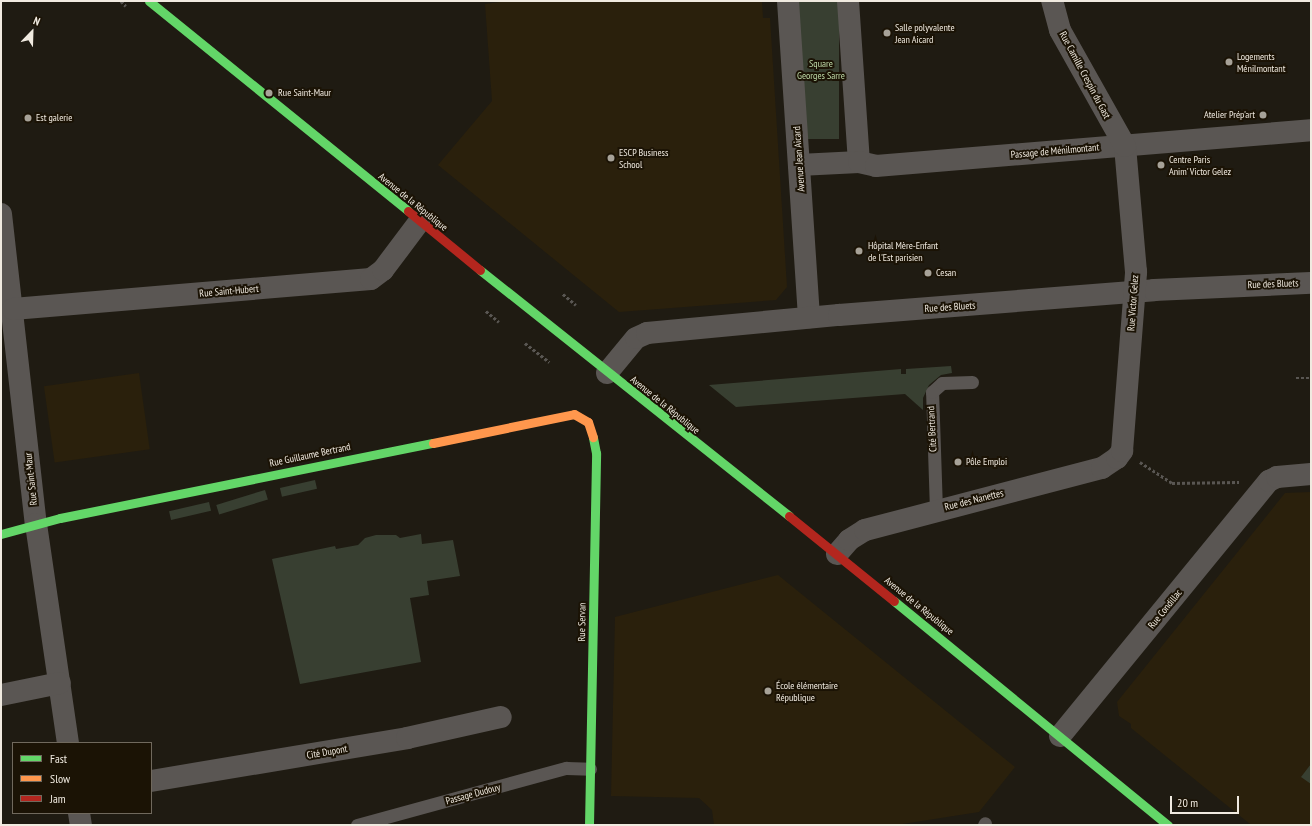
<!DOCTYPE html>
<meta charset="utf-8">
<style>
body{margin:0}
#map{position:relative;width:1312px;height:826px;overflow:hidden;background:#1f1b12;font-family:"PT Sans Narrow",sans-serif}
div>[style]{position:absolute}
.built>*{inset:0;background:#2a200c;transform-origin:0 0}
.green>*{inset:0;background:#383f31;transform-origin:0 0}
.path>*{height:2.5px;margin-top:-1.25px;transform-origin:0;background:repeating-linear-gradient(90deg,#595652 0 3px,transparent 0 5px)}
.lane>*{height:13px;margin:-6.5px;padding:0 6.5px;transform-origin:6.5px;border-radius:6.5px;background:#5a5653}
.street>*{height:22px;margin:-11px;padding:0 11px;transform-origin:11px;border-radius:11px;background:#5a5653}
.fast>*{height:9px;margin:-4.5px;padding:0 4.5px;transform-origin:4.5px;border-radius:4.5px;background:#63d668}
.slow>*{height:9px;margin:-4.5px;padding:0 4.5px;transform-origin:4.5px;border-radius:4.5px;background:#ff974d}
.jam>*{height:9px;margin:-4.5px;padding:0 4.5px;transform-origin:4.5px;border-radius:4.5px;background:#b3261e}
.dots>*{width:11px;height:11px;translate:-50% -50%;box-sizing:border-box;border:2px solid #1b1305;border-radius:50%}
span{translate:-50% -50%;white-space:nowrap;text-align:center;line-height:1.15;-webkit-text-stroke:4px #1b1305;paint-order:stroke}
.poi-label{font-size:10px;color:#f0eae0}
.left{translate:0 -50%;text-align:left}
.right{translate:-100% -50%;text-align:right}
.park-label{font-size:10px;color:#bedaa8}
.street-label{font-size:10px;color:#f0eae0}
.frame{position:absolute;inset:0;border:2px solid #f0eae0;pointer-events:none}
.legend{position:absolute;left:12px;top:742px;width:140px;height:72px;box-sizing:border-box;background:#1b1305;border:1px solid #70695d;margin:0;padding:5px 7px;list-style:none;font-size:12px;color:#f0eae0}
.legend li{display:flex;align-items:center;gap:8px;height:20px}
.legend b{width:20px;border:1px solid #70695d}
.north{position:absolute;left:12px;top:12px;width:40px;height:40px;-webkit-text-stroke:3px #1b1305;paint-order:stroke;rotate:23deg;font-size:11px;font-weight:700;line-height:16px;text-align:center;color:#f0eae0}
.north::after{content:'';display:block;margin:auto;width:14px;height:18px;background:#f0eae0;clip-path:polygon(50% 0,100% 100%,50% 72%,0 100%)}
.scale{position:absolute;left:1170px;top:796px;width:69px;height:18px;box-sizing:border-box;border:2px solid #f0eae0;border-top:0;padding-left:5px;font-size:12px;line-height:14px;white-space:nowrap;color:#f0eae0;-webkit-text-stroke:3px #1b1305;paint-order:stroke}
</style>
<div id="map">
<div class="built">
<div style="clip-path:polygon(507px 1px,762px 1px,763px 18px,770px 18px,787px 287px,776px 300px,619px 312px,438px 165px,492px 101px,485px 4px)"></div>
<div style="left:139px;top:373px;width:77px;height:96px;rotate:82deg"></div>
<div style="clip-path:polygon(1311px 492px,1311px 825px,1250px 824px,1131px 728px,1131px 724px,1119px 716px,1117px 702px,1285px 493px)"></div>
<div style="clip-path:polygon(778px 575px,1015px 767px,979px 812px,896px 825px,714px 825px,712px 810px,699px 798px,611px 796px,615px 617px)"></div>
</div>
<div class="green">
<div style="left:793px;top:1px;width:46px;height:138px"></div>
<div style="clip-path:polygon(951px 366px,952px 373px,941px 375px,929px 385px,923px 398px,923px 410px,905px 394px,736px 407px,709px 385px,901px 369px,901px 374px,906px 374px,906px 369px)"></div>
<div style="left:315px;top:480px;width:9px;height:36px;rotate:77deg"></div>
<div style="left:265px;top:490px;width:10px;height:51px;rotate:73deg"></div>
<div style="left:209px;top:502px;width:9px;height:41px;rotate:77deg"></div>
<div style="clip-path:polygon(421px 534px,422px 544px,453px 540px,460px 576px,427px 581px,429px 595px,410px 598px,421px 662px,300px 684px,272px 559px,335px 546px,336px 549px,358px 545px,365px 538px,376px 535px,396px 535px,400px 538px)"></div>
<div style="clip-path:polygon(1311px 764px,1311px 784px,1301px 777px)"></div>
</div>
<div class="path">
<div style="left:121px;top:1px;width:7px;rotate:45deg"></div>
<div style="left:563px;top:294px;width:17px;rotate:40deg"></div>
<div style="left:486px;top:311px;width:17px;rotate:40deg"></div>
<div style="left:525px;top:343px;width:31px;rotate:38deg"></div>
<div style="left:1296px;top:378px;width:15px"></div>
<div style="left:1140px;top:462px;width:38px;rotate:33deg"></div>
<div style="left:1172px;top:483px;width:67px;rotate:-0.9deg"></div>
</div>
<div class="lane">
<div style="left:936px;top:510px;width:118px;rotate:-91.9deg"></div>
<div style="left:932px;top:392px;width:13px;rotate:-42deg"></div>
<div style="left:942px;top:383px;width:30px;rotate:-2deg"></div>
<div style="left:357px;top:825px;width:217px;rotate:-15.3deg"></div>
<div style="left:566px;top:768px;width:24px;rotate:2deg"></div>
<div style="left:984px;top:825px;width:2px;rotate:-63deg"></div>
</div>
<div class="street">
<div style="left:788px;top:1px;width:317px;rotate:86.2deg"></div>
<div style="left:848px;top:1px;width:161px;rotate:86.1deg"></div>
<div style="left:799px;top:165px;width:60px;rotate:-2.9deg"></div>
<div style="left:859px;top:162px;width:17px;rotate:13deg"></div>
<div style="left:876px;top:166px;width:436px;rotate:-4.7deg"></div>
<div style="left:1px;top:214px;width:312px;rotate:83.6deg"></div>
<div style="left:36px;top:524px;width:221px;rotate:81.7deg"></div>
<div style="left:13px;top:309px;width:359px;rotate:-4.8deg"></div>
<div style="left:371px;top:279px;width:15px;rotate:-37deg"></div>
<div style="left:383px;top:270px;width:60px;rotate:-53.1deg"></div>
<div style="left:607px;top:373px;width:45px;rotate:-50.4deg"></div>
<div style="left:636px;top:338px;width:12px;rotate:-24deg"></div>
<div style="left:647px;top:333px;width:193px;rotate:-5.4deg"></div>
<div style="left:839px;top:315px;width:316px;rotate:-4.5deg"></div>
<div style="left:1154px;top:290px;width:157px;rotate:-2.6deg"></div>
<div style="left:837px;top:554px;width:18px;rotate:-49deg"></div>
<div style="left:849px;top:540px;width:19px;rotate:-32deg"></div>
<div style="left:865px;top:530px;width:245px;rotate:-14.7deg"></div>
<div style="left:1102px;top:468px;width:18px;rotate:-34deg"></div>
<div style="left:1117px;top:458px;width:9px;rotate:-54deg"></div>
<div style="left:1122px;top:451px;width:180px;rotate:-85.5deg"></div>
<div style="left:1136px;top:272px;width:126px;rotate:-95deg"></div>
<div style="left:1125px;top:146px;width:133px;rotate:-119.3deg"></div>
<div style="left:1060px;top:30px;width:30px;rotate:-105deg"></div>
<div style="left:1px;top:695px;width:60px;rotate:-11.5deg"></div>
<div style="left:1060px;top:736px;width:330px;rotate:-50.7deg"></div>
<div style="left:1269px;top:481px;width:9px;rotate:-27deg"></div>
<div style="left:1277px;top:477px;width:34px;rotate:-5deg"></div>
<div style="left:151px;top:781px;width:260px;rotate:-9.5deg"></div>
<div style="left:407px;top:738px;width:96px;rotate:-12.6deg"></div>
<div style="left:79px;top:813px;width:12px;rotate:81deg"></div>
</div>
<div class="fast">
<div style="left:149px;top:1px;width:333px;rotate:39deg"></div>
<div style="left:480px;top:270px;width:395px;rotate:38.5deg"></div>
<div style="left:1px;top:534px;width:61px;rotate:-15.2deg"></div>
<div style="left:60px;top:518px;width:380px;rotate:-11.4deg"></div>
<div style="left:894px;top:601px;width:354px;rotate:39.3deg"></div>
<div style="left:589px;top:825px;width:372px;rotate:-88.9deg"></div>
<div style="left:596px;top:453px;width:16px;rotate:-101deg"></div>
</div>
<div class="slow">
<div style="left:433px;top:443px;width:144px;rotate:-11.6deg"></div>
<div style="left:574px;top:414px;width:16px;rotate:30deg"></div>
<div style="left:588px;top:422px;width:16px;rotate:72deg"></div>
</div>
<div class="jam">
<div style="left:408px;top:211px;width:93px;rotate:39.3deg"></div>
<div style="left:789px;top:516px;width:135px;rotate:39deg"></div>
</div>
<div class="dots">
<div style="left:887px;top:33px;background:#a7a298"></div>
<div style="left:1229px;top:62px;background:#a7a298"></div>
<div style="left:269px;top:93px;background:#a7a298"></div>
<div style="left:1263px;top:115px;background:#a7a298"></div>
<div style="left:28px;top:118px;background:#a7a298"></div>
<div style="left:611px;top:158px;background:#a7a298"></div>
<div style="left:1161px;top:165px;background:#a7a298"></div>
<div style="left:859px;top:251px;background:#a7a298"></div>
<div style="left:928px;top:273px;background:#a7a298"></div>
<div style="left:958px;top:462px;background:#a7a298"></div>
<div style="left:768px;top:691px;background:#a7a298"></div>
</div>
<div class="poi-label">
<span class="left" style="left:895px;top:33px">Salle polyvalente<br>Jean Aicard</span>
<span class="left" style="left:1237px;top:62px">Logements<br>Ménilmontant</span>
<span class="left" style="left:278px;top:93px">Rue Saint-Maur</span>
<span class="right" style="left:1255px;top:115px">Atelier Prép'art</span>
<span class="left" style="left:36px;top:118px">Est galerie</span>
<span class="left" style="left:619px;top:158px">ESCP Business<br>School</span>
<span class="left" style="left:1169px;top:165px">Centre Paris<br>Anim' Victor Gelez</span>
<span class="left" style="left:868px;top:251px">Hôpital Mère-Enfant<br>de l'Est parisien</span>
<span class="left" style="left:936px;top:273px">Cesan</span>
<span class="left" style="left:966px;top:462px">Pôle Emploi</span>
<span class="left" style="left:776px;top:691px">École élémentaire<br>République</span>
</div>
<div class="park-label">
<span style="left:821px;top:69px">Square<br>Georges Sarre</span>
</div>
<div class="street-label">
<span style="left:1085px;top:75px;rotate:62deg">Rue Camille Crespin du Gast</span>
<span style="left:1055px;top:151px;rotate:-5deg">Passage de Ménilmontant</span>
<span style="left:799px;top:159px;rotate:-94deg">Avenue Jean Aicard</span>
<span style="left:413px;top:202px;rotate:39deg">Avenue de la République</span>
<span style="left:1273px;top:284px;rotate:-2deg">Rue des Bluets</span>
<span style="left:229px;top:291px;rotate:-5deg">Rue Saint-Hubert</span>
<span style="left:1133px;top:303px;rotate:-86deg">Rue Victor Gelez</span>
<span style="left:950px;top:307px;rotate:-4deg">Rue des Bluets</span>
<span style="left:665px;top:405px;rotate:39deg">Avenue de la République</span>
<span style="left:932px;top:429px;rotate:-93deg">Cité Bertrand</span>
<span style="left:310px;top:455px;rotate:-12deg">Rue Guillaume Bertrand</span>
<span style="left:31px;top:479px;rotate:-96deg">Rue Saint-Maur</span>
<span style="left:974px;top:500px;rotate:-14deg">Rue des Nanettes</span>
<span style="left:919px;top:606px;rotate:39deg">Avenue de la République</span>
<span style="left:1165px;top:609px;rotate:-51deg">Rue Condillac</span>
<span style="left:582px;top:622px;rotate:-89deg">Rue Servan</span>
<span style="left:327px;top:752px;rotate:-10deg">Cité Dupont</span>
<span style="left:473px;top:794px;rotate:-15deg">Passage Dudouy</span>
</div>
<div class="frame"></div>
<ul class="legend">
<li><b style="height:5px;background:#63d668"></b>Fast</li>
<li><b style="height:5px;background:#ff974d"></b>Slow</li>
<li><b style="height:5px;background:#b3261e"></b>Jam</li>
</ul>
<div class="north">N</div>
<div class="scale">20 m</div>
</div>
